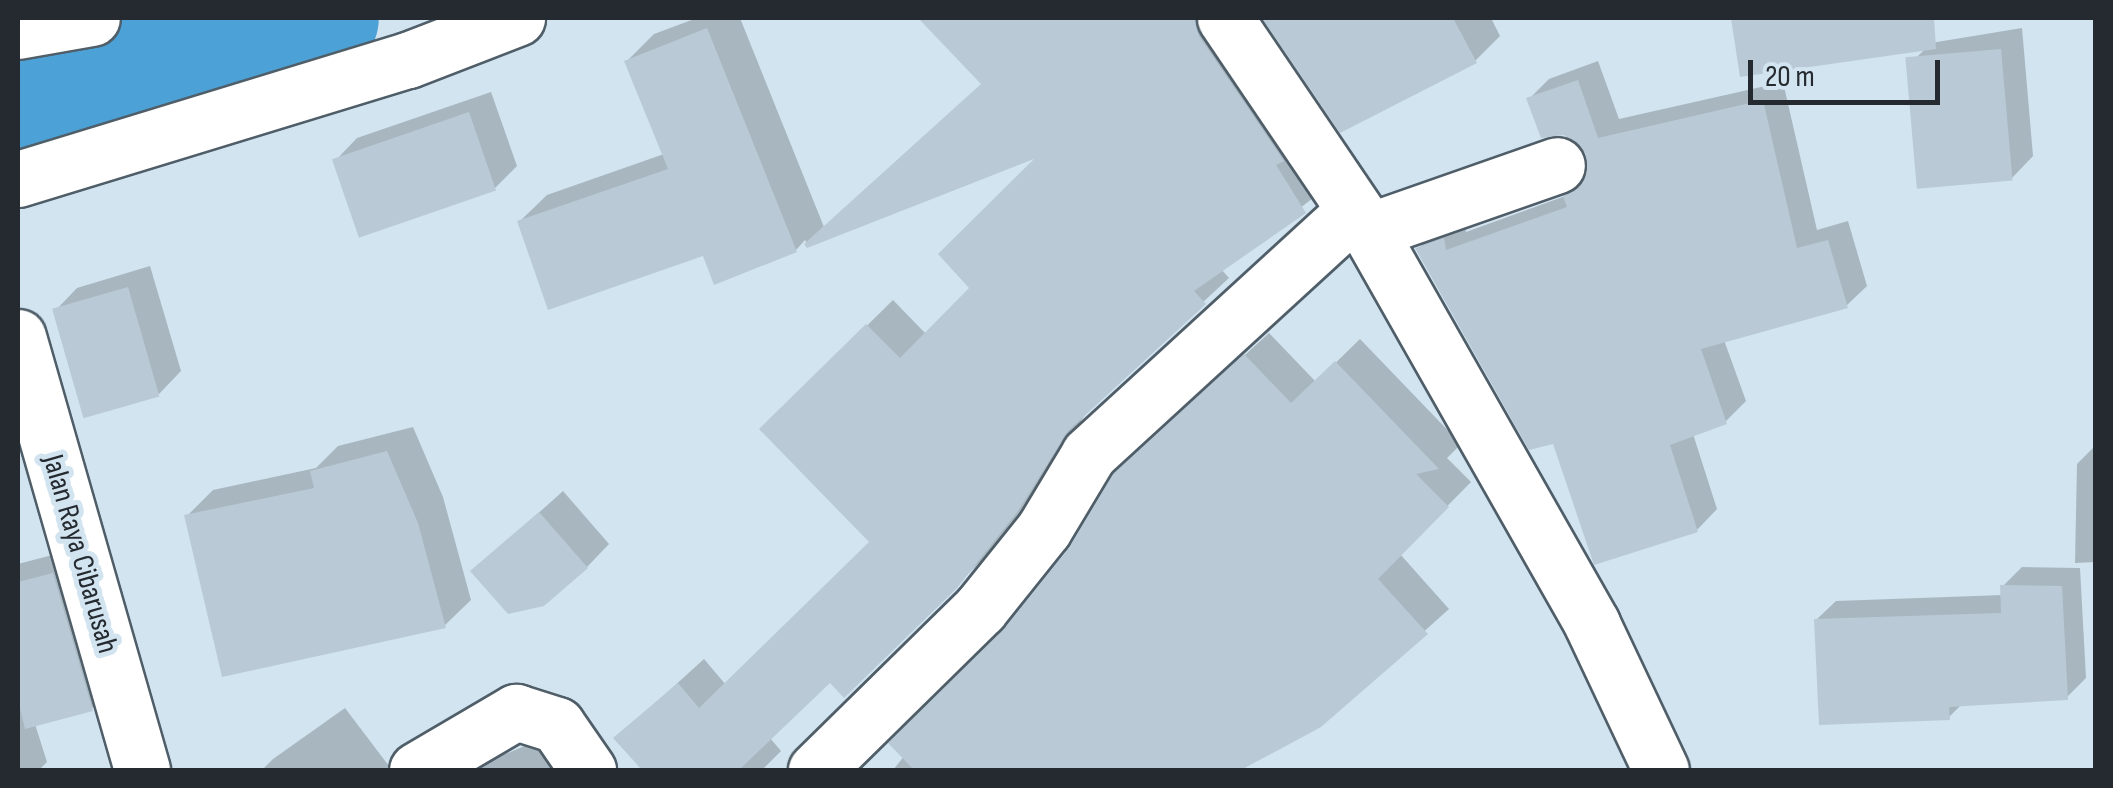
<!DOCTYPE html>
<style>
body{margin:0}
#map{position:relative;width:2113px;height:788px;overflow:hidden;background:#d2e4f0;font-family:"Sofia Sans Condensed",sans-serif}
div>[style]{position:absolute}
.shadow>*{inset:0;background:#0003}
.river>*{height:115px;margin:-57.5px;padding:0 57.5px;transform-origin:57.5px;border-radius:57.5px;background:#4ca2d7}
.building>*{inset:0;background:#b9cad6;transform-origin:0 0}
.roads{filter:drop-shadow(2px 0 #4f5e68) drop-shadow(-2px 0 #4f5e68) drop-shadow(0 2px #4f5e68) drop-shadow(0 -2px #4f5e68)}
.minor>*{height:55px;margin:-27.5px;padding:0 27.5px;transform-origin:27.5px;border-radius:27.5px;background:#fff}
.major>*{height:55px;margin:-27.5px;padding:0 27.5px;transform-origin:27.5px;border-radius:27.5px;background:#fff}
span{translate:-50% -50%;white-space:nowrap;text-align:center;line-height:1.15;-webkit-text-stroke:10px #d2e4f0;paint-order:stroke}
.street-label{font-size:30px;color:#242a2f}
.frame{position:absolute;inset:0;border:20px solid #242a2f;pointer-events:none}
.scale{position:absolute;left:1748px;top:60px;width:192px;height:45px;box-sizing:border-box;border:5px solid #242a2f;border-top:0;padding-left:12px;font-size:30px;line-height:35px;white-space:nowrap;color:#242a2f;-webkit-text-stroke:8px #d2e4f0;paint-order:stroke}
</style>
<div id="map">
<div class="shadow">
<div style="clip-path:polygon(697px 18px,740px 18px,824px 227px,983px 83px,922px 18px,1229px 18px,1330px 185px,1221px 269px,1229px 278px,1089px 408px,1043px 483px,982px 560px,845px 695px,830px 680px,770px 738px,781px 751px,762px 770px,645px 770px,617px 738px,704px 659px,726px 685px,873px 542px,762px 429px,893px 300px,927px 335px,972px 288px,1044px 153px,808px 245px,805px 240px,796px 250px,704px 253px,520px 221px,547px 195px,664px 154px,627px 61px,654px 34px)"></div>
<div style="clip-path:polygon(1265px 18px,1491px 18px,1500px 36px,1475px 61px,1341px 129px)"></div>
<div style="clip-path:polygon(1733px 18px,1912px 18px,1914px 30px,1742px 74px)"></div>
<div style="clip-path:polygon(2022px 28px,2033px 156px,2011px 179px,1909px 65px,1931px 43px)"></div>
<div style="clip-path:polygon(1598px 61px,1619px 119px,1783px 82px,1817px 230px,1848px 221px,1867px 286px,1846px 306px,1724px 340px,1746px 401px,1726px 421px,1693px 434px,1717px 509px,1697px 530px,1555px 442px,1418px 249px,1438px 228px,1464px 219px,1466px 232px,1568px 195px,1585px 178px,1589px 153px,1529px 99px,1549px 79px)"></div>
<div style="clip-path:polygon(491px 92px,517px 166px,495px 188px,335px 161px,357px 138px)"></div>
<div style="clip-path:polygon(150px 266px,181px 371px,159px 394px,55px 311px,77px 288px)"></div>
<div style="clip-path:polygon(1269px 333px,1316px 382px,1360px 339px,1461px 444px,1447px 458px,1471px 482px,1400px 554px,1449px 609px,1320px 725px,1235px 770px,893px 770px,1071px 550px,1140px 451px)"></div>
<div style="clip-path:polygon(413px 427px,443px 497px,471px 600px,445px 625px,187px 516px,213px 490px,316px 468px,338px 446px)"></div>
<div style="clip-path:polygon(2096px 445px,2096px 562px,2075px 563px,2077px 464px)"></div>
<div style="clip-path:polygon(563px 491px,609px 544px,587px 567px,474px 571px)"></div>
<div style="clip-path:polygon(79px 548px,118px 683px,91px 709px,35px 724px,47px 762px,39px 770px,18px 770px,18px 564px)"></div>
<div style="clip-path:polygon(2022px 567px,2080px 568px,2086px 678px,2067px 697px,1963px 703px,1948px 718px,1816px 620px,1836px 601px,2003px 595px,2003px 586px)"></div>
<div style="clip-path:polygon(345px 708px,392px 770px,262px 770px,273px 759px)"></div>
<div style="clip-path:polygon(527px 745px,545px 745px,556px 770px,467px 770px)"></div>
</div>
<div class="river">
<div style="left:18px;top:98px;width:174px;rotate:-16.7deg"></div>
<div style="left:185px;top:48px;width:139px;rotate:-12.4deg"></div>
</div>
<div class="building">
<div style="clip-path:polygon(918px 18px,1194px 18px,1199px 36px,1284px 161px,1276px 165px,1306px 213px,1194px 291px,1206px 304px,1068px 431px,1018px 511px,957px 588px,844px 698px,830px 683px,739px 770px,642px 770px,613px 738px,678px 683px,699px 708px,869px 542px,759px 429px,866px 324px,900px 358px,969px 288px,938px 254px,1034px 159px,807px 248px,804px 244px,981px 84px)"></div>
<div style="clip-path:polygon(1262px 18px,1453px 18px,1477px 63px,1340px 133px)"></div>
<div style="clip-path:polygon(1731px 18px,1934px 18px,1936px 49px,1740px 77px)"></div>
<div style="clip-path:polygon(707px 28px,797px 252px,714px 285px,703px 256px,548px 310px,517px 221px,668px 169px,624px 61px)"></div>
<div style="left:2001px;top:49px;width:132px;height:96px;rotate:85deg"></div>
<div style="clip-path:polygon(1578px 80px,1598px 138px,1763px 100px,1797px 248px,1828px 240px,1848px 308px,1701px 349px,1727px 424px,1670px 445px,1698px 532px,1594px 565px,1553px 444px,1529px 450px,1415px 248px,1444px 238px,1446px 250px,1567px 207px,1563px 196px,1581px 185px,1586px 154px,1564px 135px,1541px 138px,1526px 98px)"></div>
<div style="left:469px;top:112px;width:83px;height:145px;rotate:71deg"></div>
<div style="left:128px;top:287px;width:114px;height:79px;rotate:74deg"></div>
<div style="clip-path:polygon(1244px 354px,1291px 403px,1335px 361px,1439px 469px,1416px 474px,1449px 507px,1378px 579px,1428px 634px,1321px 727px,1241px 770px,914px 770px,888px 743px,1004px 629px,1069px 548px,1113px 474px)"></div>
<div style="clip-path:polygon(387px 451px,418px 523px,446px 628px,222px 677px,184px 515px,314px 488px,310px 471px)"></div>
<div style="clip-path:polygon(539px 512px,588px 568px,544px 606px,508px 614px,470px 571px)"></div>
<div style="clip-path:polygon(53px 573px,93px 711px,25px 729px,18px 700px,18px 582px)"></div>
<div style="clip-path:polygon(2000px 585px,2062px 586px,2068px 700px,1949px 707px,1950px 720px,1819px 725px,1814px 619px,2001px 613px)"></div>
</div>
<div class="roads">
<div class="minor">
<div style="left:1225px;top:18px;width:257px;rotate:55.9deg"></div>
<div style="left:1369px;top:231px;width:452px;rotate:60.4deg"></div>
<div style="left:1592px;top:624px;width:161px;rotate:64.7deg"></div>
<div style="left:18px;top:31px;width:75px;rotate:-10deg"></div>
<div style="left:18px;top:179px;width:408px;rotate:-17deg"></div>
<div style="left:408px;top:60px;width:117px;rotate:-21.1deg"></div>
<div style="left:1369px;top:231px;width:199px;rotate:-19.3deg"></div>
<div style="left:417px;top:770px;width:115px;rotate:-30.4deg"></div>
<div style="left:516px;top:712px;width:43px;rotate:17.6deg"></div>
<div style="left:557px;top:725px;width:55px;rotate:55.4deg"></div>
<div style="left:816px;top:770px;width:230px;rotate:-44.5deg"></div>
<div style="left:980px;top:609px;width:102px;rotate:-51.3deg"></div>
<div style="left:1044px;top:529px;width:87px;rotate:-59deg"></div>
<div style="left:1089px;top:454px;width:358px;rotate:-42.5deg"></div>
</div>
<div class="major">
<div style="left:18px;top:337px;width:450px;rotate:74deg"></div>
</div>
</div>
<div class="street-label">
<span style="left:80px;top:554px;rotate:74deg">Jalan Raya Cibarusah</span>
</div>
<div class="frame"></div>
<div class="scale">20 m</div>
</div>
